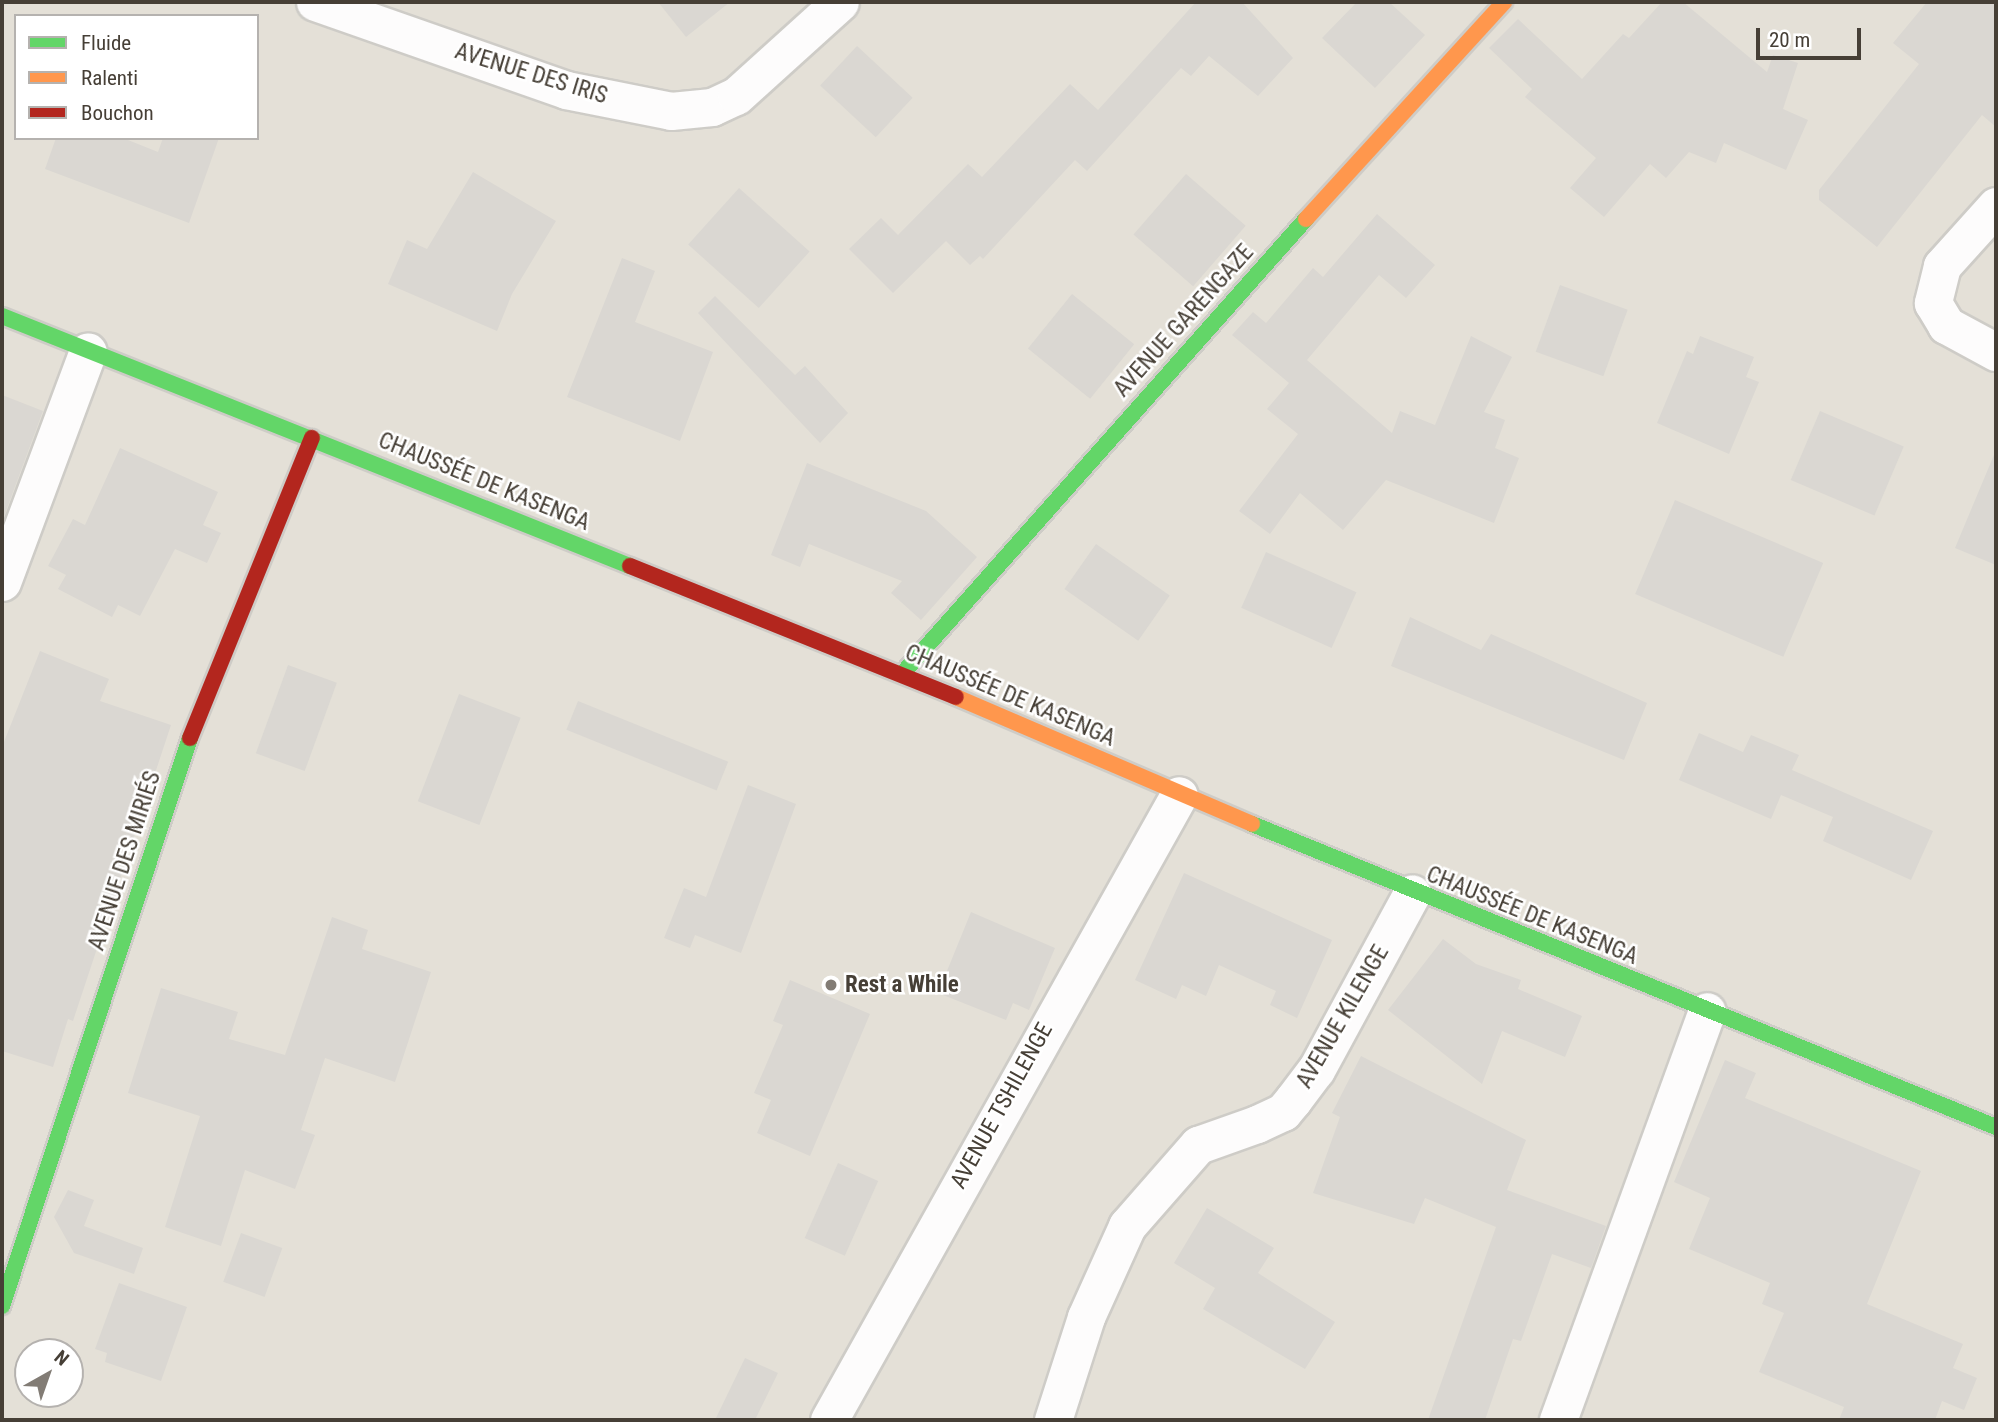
<!DOCTYPE html>
<meta charset="utf-8">
<style>
body{margin:0}
#map{position:relative;width:1998px;height:1422px;overflow:hidden;background:#f0eeea;font-family:"Roboto Condensed",sans-serif}
div>[style]{position:absolute}
.residential>*{inset:0;background:#e4e0d7}
.building>*{inset:0;background:#dad7d2;transform-origin:0 0}
.roads{filter:drop-shadow(2px 0 #ceccc7) drop-shadow(-2px 0 #ceccc7) drop-shadow(0 2px #ceccc7) drop-shadow(0 -2px #ceccc7)}
.street>*{height:37px;margin:-18.5px;padding:0 18.5px;transform-origin:18.5px;border-radius:18.5px;background:#fdfcfc}
.fast>*{height:16px;margin:-8px;padding:0 8px;transform-origin:8px;border-radius:8px;background:#63d668}
.slow>*{height:16px;margin:-8px;padding:0 8px;transform-origin:8px;border-radius:8px;background:#ff974d}
.jam>*{height:16px;margin:-8px;padding:0 8px;transform-origin:8px;border-radius:8px;background:#b3261e}
.dots>*{width:19px;height:19px;translate:-50% -50%;box-sizing:border-box;border:4px solid #fff;border-radius:50%}
span{translate:-50% -50%;white-space:nowrap;text-align:center;line-height:1.15;-webkit-text-stroke:5px #fff;paint-order:stroke}
.street-label{font-size:23px;color:#463f36}
.poi-label{font-size:23px;color:#463f36;font-weight:700}
.left{translate:0 -50%;text-align:left}
.frame{position:absolute;inset:0;border:4px solid #463f36;pointer-events:none}
.legend{position:absolute;left:14px;top:14px;width:245px;height:126px;box-sizing:border-box;background:#fff;border:2px solid #b5b2af;margin:0;padding:9px 12px;list-style:none;font-size:21px;color:#463f36}
.legend li{display:flex;align-items:center;gap:14px;height:35px}
.legend b{width:35px;border:2px solid #b5b2af}
.north{position:absolute;left:14px;top:1338px;width:70px;height:70px;box-sizing:border-box;background:#fff;border:2px solid #b5b2af;border-radius:50%;rotate:40deg;font-size:19px;font-weight:700;line-height:28px;text-align:center;color:#463f36}
.north::after{content:'';display:block;margin:auto;width:24px;height:32px;background:#827c75;clip-path:polygon(50% 0,100% 100%,50% 72%,0 100%)}
.scale{position:absolute;left:1756px;top:28px;width:105px;height:32px;box-sizing:border-box;border:4px solid #463f36;border-top:0;padding-left:9px;font-size:21px;line-height:24px;white-space:nowrap;color:#463f36;-webkit-text-stroke:5px #fff;paint-order:stroke}
</style>
<div id="map">
<div class="residential">
<div style="clip-path:polygon(evenodd,2px 2px,1996px 2px,1996px 1420px,2px 1420px,2px 2px,16px 16px,257px 16px,257px 138px,16px 138px,16px 16px,2px 2px,28px 1352px,70px 1352px,70px 1394px,28px 1394px,28px 1352px)"></div>
</div>
<div class="building">
<div style="clip-path:polygon(658px 2px,730px 2px,686px 37px)"></div>
<div style="clip-path:polygon(1196px 2px,1242px 2px,1293px 58px,1258px 96px,1209px 56px,1191px 76px,1181px 68px,1087px 171px,1075px 160px,983px 259px,980px 256px,970px 265px,946px 241px,893px 293px,849px 249px,881px 218px,898px 235px,968px 164px,982px 177px,1070px 84px,1098px 110px)"></div>
<div style="clip-path:polygon(1357px 2px,1389px 2px,1425px 35px,1375px 88px,1322px 38px)"></div>
<div style="clip-path:polygon(1662px 2px,1683px 2px,1767px 72px,1773px 55px,1798px 63px,1783px 109px,1808px 120px,1786px 170px,1724px 143px,1716px 163px,1689px 152px,1666px 178px,1650px 164px,1604px 217px,1570px 188px,1596px 158px,1525px 97px,1532px 89px,1489px 48px,1518px 19px,1582px 79px,1623px 34px,1629px 38px)"></div>
<div style="clip-path:polygon(1927px 2px,1996px 2px,1996px 127px,1982px 115px,1877px 247px,1819px 200px,1819px 190px,1919px 64px,1893px 43px)"></div>
<div style="left:857px;top:46px;width:76px;height:54px;rotate:43deg"></div>
<div style="clip-path:polygon(56px 138px,123px 138px,158px 152px,163px 138px,219px 138px,189px 223px,45px 169px)"></div>
<div style="clip-path:polygon(473px 172px,556px 221px,512px 294px,497px 331px,388px 284px,407px 240px,427px 249px)"></div>
<div style="left:1186px;top:174px;width:79px;height:80px;rotate:41deg"></div>
<div style="left:739px;top:188px;width:95px;height:76px;rotate:42deg"></div>
<div style="clip-path:polygon(1377px 214px,1435px 265px,1406px 298px,1379px 275px,1307px 360px,1392px 433px,1400px 411px,1435px 425px,1471px 336px,1512px 357px,1484px 412px,1505px 420px,1495px 448px,1519px 458px,1494px 523px,1386px 480px,1343px 530px,1300px 493px,1270px 534px,1239px 511px,1298px 434px,1267px 409px,1289px 383px,1232px 335px,1253px 312px,1266px 323px,1313px 268px,1323px 277px)"></div>
<div style="clip-path:polygon(622px 258px,655px 271px,635px 322px,713px 352px,680px 441px,567px 397px)"></div>
<div style="left:1560px;top:285px;width:72px;height:71px;rotate:20deg"></div>
<div style="left:1072px;top:294px;width:80px;height:70px;rotate:39deg"></div>
<div style="clip-path:polygon(715px 296px,795px 375px,805px 366px,848px 413px,820px 443px,698px 313px)"></div>
<div style="clip-path:polygon(1700px 336px,1754px 357px,1746px 377px,1759px 382px,1729px 454px,1657px 423px,1687px 351px,1693px 354px)"></div>
<div style="clip-path:polygon(2px 395px,43px 411px,2px 522px)"></div>
<div style="left:1820px;top:411px;width:91px;height:75px;rotate:23deg"></div>
<div style="clip-path:polygon(120px 448px,218px 492px,203px 525px,221px 533px,207px 563px,175px 549px,140px 616px,118px 605px,112px 617px,58px 589px,66px 575px,48px 566px,73px 519px,85px 525px)"></div>
<div style="clip-path:polygon(1996px 450px,1996px 565px,1955px 548px)"></div>
<div style="clip-path:polygon(807px 463px,926px 511px,977px 557px,921px 620px,891px 593px,902px 581px,809px 544px,800px 567px,771px 555px)"></div>
<div style="left:1675px;top:500px;width:161px;height:102px;rotate:23deg"></div>
<div style="left:1096px;top:544px;width:90px;height:55px;rotate:35deg"></div>
<div style="left:1266px;top:552px;width:99px;height:61px;rotate:24deg"></div>
<div style="clip-path:polygon(1410px 617px,1481px 650px,1491px 634px,1647px 703px,1624px 760px,1391px 666px)"></div>
<div style="clip-path:polygon(40px 651px,109px 679px,100px 701px,171px 725px,73px 1021px,68px 1019px,53px 1067px,2px 1051px,2px 747px)"></div>
<div style="left:288px;top:665px;width:52px;height:94px;rotate:20deg"></div>
<div style="left:459px;top:694px;width:66px;height:115px;rotate:21deg"></div>
<div style="left:578px;top:701px;width:162px;height:31px;rotate:22deg"></div>
<div style="clip-path:polygon(1699px 733px,1743px 752px,1751px 735px,1799px 755px,1792px 770px,1933px 831px,1911px 880px,1823px 841px,1833px 817px,1781px 795px,1771px 819px,1679px 780px)"></div>
<div style="clip-path:polygon(748px 785px,796px 804px,741px 953px,695px 935px,690px 948px,664px 938px,684px 888px,706px 897px)"></div>
<div style="clip-path:polygon(1184px 873px,1332px 940px,1297px 1018px,1270px 1005px,1276px 991px,1219px 965px,1206px 996px,1182px 985px,1176px 999px,1135px 980px)"></div>
<div style="clip-path:polygon(971px 912px,1055px 948px,1029px 1010px,1013px 1003px,1006px 1020px,938px 993px)"></div>
<div style="clip-path:polygon(332px 917px,368px 930px,362px 949px,431px 972px,395px 1082px,325px 1058px,301px 1130px,315px 1135px,295px 1189px,245px 1170px,221px 1246px,165px 1227px,200px 1116px,128px 1093px,161px 988px,238px 1012px,229px 1039px,285px 1055px)"></div>
<div style="clip-path:polygon(1443px 939px,1476px 964px,1521px 980px,1518px 989px,1582px 1016px,1565px 1057px,1502px 1031px,1482px 1084px,1388px 1010px)"></div>
<div style="clip-path:polygon(790px 980px,870px 1014px,810px 1156px,757px 1133px,771px 1100px,754px 1093px,783px 1025px,773px 1021px)"></div>
<div style="clip-path:polygon(1361px 1056px,1526px 1140px,1507px 1190px,1606px 1226px,1591px 1268px,1552px 1254px,1521px 1341px,1513px 1339px,1485px 1420px,1428px 1420px,1496px 1227px,1425px 1198px,1414px 1224px,1313px 1193px,1340px 1117px,1332px 1113px)"></div>
<div style="clip-path:polygon(1725px 1060px,1756px 1073px,1745px 1098px,1921px 1171px,1867px 1304px,1963px 1344px,1953px 1368px,1977px 1378px,1964px 1410px,1942px 1401px,1935px 1420px,1839px 1420px,1844px 1407px,1759px 1372px,1784px 1313px,1762px 1304px,1770px 1283px,1689px 1249px,1710px 1198px,1674px 1182px)"></div>
<div style="left:838px;top:1163px;width:44px;height:82px;rotate:24deg"></div>
<div style="clip-path:polygon(68px 1190px,94px 1200px,84px 1226px,143px 1248px,134px 1274px,74px 1253px,54px 1217px)"></div>
<div style="clip-path:polygon(1207px 1208px,1274px 1248px,1258px 1273px,1335px 1322px,1305px 1369px,1203px 1309px,1215px 1288px,1174px 1263px)"></div>
<div style="left:241px;top:1233px;width:44px;height:52px;rotate:20deg"></div>
<div style="clip-path:polygon(119px 1283px,187px 1307px,161px 1381px,105px 1362px,107px 1353px,95px 1349px)"></div>
<div style="clip-path:polygon(745px 1358px,778px 1373px,755px 1420px,715px 1420px)"></div>
</div>
<div class="roads">
<div class="street">
<div style="left:315px;top:2px;width:266px;rotate:19.3deg"></div>
<div style="left:566px;top:90px;width:107px;rotate:11.3deg"></div>
<div style="left:671px;top:111px;width:41px;rotate:-5.6deg"></div>
<div style="left:712px;top:107px;width:26px;rotate:-25deg"></div>
<div style="left:736px;top:96px;width:140px;rotate:-42.1deg"></div>
<div style="left:1996px;top:206px;width:81px;rotate:132deg"></div>
<div style="left:1942px;top:266px;width:38px;rotate:104deg"></div>
<div style="left:1933px;top:303px;width:26px;rotate:59deg"></div>
<div style="left:1946px;top:325px;width:57px;rotate:28.4deg"></div>
<div style="left:2px;top:582px;width:246px;rotate:-69.6deg"></div>
<div style="left:829px;top:1420px;width:716px;rotate:-60.75deg"></div>
<div style="left:1053px;top:1420px;width:108px;rotate:-72.2deg"></div>
<div style="left:1086px;top:1317px;width:100px;rotate:-65.7deg"></div>
<div style="left:1127px;top:1226px;width:108px;rotate:-48.8deg"></div>
<div style="left:1198px;top:1145px;width:63px;rotate:-19.6deg"></div>
<div style="left:1257px;top:1124px;width:29px;rotate:-25deg"></div>
<div style="left:1283px;top:1112px;width:16px;rotate:-50deg"></div>
<div style="left:1293px;top:1100px;width:38px;rotate:-53deg"></div>
<div style="left:1316px;top:1070px;width:201px;rotate:-61.5deg"></div>
<div style="left:1558px;top:1420px;width:435px;rotate:-70deg"></div>
</div>
<div class="fast">
<div style="left:2px;top:316px;width:676px;rotate:21.71deg"></div>
<div style="left:902px;top:674px;width:608px;rotate:-48.4deg"></div>
<div style="left:1252px;top:824px;width:803px;rotate:22.16deg"></div>
<div style="left:2px;top:1306px;width:598px;rotate:-71.69deg"></div>
</div>
<div class="slow">
<div style="left:1306px;top:219px;width:294px;rotate:-47.6deg"></div>
<div style="left:956px;top:697px;width:322px;rotate:23.2deg"></div>
</div>
<div class="jam">
<div style="left:630px;top:566px;width:351px;rotate:21.9deg"></div>
<div style="left:190px;top:738px;width:324px;rotate:-67.9deg"></div>
</div>
</div>
<div class="dots">
<div style="left:831px;top:985px;background:#827c75"></div>
</div>
<div class="street-label">
<span style="left:531px;top:74px;rotate:17deg">AVENUE DES IRIS</span>
<span style="left:1184px;top:321px;rotate:-48deg">AVENUE GARENGAZE</span>
<span style="left:484px;top:482px;rotate:22deg">CHAUSSÉE DE KASENGA</span>
<span style="left:1010px;top:696px;rotate:23deg">CHAUSSÉE DE KASENGA</span>
<span style="left:125px;top:861px;rotate:-72deg">AVENUE DES MIRIÉS</span>
<span style="left:1532px;top:916px;rotate:22deg">CHAUSSÉE DE KASENGA</span>
<span style="left:1343px;top:1017px;rotate:-60deg">AVENUE KILENGE</span>
<span style="left:1002px;top:1106px;rotate:-61deg">AVENUE TSHILENGE</span>
</div>
<div class="poi-label">
<span class="left" style="left:845px;top:985px">Rest a While</span>
</div>
<div class="frame"></div>
<ul class="legend">
<li><b style="height:9px;background:#63d668"></b>Fluide</li>
<li><b style="height:9px;background:#ff974d"></b>Ralenti</li>
<li><b style="height:9px;background:#b3261e"></b>Bouchon</li>
</ul>
<div class="north">N</div>
<div class="scale">20 m</div>
</div>
